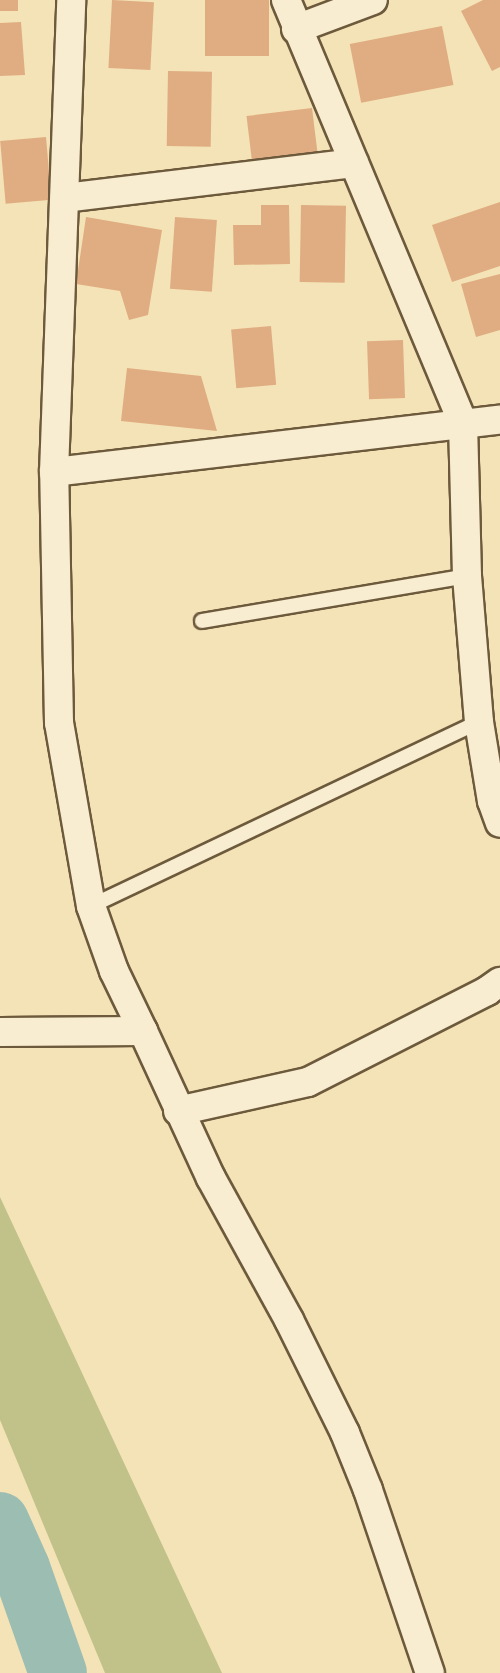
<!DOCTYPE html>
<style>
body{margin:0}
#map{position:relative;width:500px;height:1673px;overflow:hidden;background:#f4e3b7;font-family:Alegreya,serif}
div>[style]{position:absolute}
.green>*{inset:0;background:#c1c28a}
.river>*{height:58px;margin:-29px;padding:0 29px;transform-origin:29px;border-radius:29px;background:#9cbeb2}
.building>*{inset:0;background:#dfad81;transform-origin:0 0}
.roads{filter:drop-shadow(2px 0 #6d5a3c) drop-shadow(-2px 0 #6d5a3c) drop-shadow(0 2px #6d5a3c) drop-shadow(0 -2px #6d5a3c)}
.lane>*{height:14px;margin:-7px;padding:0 7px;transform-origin:7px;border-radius:7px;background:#f8edd0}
.street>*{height:28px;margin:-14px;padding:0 14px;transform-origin:14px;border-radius:14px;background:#f8edd0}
span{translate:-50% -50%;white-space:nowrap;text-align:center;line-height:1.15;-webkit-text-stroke:4.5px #f8edd0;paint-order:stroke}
</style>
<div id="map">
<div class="green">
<div style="clip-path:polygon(0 1197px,222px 1673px,105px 1673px,0 1420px)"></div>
</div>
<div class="river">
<div style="left:0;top:1521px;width:51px;rotate:65.9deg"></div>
<div style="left:21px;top:1568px;width:111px;rotate:70.6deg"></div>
</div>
<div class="building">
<div style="left:0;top:0;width:18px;height:11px"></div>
<div style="left:112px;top:0;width:42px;height:68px;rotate:3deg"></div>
<div style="left:205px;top:0;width:64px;height:56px"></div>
<div style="clip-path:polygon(483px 0,500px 0,500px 67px,492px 71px,461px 11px)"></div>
<div style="clip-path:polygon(21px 22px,25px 75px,0 76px,0 23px)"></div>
<div style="left:442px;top:26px;width:60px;height:94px;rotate:79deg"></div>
<div style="left:168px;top:71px;width:44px;height:75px;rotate:1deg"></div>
<div style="left:312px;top:108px;width:52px;height:66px;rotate:83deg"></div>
<div style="left:46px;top:137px;width:63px;height:46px;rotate:85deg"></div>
<div style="clip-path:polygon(500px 202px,500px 266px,452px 282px,432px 225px)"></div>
<div style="clip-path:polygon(261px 205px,289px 205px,290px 264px,234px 265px,233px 225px,261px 225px)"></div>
<div style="left:301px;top:205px;width:45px;height:77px;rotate:1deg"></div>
<div style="clip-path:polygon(86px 217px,162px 230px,148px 315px,129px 320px,120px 291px,76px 284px)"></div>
<div style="left:175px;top:217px;width:42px;height:72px;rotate:4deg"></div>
<div style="clip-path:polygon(500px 274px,500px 330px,476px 337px,461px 284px)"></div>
<div style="left:271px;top:326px;width:59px;height:40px;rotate:85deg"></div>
<div style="left:403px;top:340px;width:58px;height:36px;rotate:88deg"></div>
<div style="clip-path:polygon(127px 368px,201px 376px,217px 431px,121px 421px)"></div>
</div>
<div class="roads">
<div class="lane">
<div style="left:202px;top:621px;width:269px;rotate:-9.6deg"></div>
<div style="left:91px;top:906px;width:429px;rotate:-25.4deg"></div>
</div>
<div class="street">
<div style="left:286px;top:0;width:459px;rotate:67.3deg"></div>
<div style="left:463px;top:423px;width:153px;rotate:88.5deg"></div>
<div style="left:467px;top:576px;width:146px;rotate:85.3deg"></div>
<div style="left:479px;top:722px;width:80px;rotate:80.7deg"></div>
<div style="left:492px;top:801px;width:23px;rotate:70deg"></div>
<div style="left:296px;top:29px;width:82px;rotate:-20.6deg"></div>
<div style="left:65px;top:198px;width:291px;rotate:-6.9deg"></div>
<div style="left:54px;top:472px;width:472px;rotate:-87.9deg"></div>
<div style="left:143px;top:1031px;width:67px;rotate:-115.8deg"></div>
<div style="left:114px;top:971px;width:69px;rotate:-109.5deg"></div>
<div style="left:91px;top:906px;width:186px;rotate:-99.9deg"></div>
<div style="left:59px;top:723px;width:251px;rotate:-91.1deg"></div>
<div style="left:54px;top:472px;width:449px;rotate:-6.7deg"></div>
<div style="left:0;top:1032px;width:143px;rotate:-0.4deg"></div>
<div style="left:143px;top:1031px;width:162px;rotate:65.2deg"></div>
<div style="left:211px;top:1178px;width:162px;rotate:61.2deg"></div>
<div style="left:289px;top:1320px;width:126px;rotate:63.6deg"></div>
<div style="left:345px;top:1433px;width:61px;rotate:68deg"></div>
<div style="left:368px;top:1490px;width:193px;rotate:71.3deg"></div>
<div style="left:178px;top:1111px;width:133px;rotate:-12.6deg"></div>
<div style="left:308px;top:1082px;width:201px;rotate:-26.9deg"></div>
<div style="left:487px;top:991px;width:16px;rotate:-35deg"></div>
</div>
</div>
</div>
